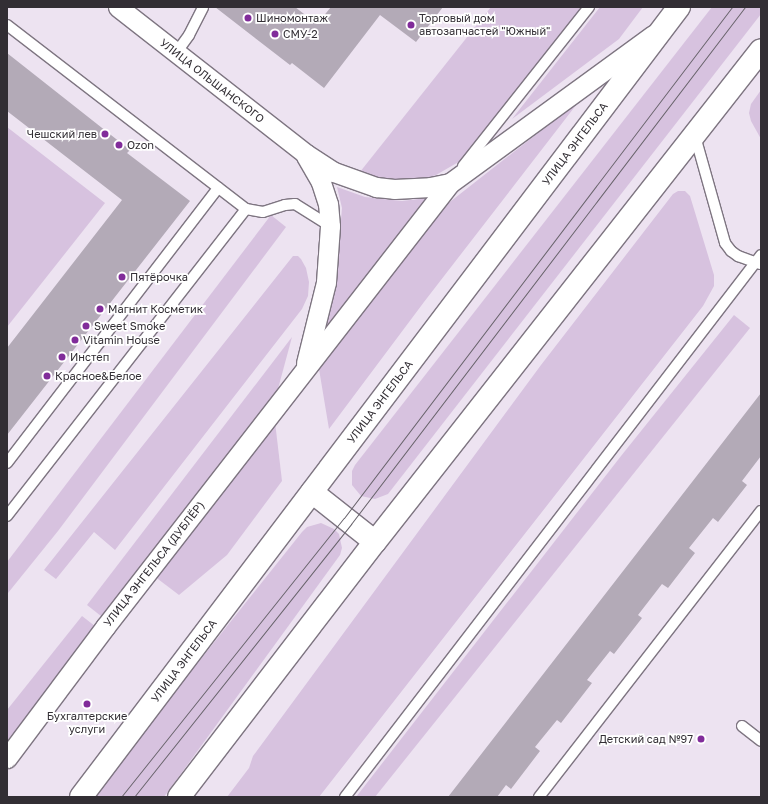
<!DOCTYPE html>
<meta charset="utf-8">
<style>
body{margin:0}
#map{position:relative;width:768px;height:804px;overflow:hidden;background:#ede3f1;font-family:"Golos Text",sans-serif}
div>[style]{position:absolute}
.green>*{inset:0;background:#d7c2df}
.building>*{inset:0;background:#b3aab7}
.roads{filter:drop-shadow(1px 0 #7e7581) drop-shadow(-1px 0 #7e7581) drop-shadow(0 1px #7e7581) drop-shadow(0 -1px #7e7581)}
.service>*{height:10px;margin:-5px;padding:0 5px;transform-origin:5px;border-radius:5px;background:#fff}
.minor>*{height:19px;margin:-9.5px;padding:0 9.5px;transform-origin:9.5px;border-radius:9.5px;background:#fff}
.primary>*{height:22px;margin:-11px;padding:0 11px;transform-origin:11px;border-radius:11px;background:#fff}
.tram>*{height:1px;margin:-0.5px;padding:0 0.5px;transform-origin:0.5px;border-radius:0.5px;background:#68636b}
.dots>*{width:11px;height:11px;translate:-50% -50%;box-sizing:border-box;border:2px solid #fff;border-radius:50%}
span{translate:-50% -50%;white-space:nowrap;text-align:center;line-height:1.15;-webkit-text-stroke:3.5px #fff;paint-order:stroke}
.poi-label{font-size:11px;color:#322e34}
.left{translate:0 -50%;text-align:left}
.right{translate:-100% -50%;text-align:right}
.street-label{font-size:11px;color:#322e34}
.frame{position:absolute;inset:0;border:8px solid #322e34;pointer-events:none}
</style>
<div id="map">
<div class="green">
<div style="clip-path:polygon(491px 7px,585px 7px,462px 160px,436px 175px,417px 181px,356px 177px)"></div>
<div style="clip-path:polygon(600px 7px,643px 7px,619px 39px,512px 119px)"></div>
<div style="clip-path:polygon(712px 7px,761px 7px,761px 14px,388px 494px,375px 499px,361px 496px,352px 485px,352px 471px,355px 465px)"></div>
<div style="clip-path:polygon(761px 90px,761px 139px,751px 121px,749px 113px,751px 104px)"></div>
<div style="clip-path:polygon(580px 100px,424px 302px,329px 429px,319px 369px,446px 205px)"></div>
<div style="clip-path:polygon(7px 127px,105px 203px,7px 327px)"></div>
<div style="clip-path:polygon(337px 187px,365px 197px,402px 201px,427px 198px,325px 330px,337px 267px,342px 208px)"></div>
<div style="clip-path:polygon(678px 191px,685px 191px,690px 196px,714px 275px,714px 286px,703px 306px,319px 797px,227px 797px,249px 768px,253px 756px,541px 365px,673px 194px)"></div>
<div style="clip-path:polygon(271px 215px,286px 227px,58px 531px,8px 593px,7px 592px,7px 562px)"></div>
<div style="clip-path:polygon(293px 256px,298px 256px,301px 259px,306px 268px,309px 282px,308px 296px,302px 309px,115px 550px,94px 532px,56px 579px,44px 570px)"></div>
<div style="clip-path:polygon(734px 315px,750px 328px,375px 797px,356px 797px,621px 456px)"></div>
<div style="clip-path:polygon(292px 337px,275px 400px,106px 620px,87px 605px)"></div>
<div style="clip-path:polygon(275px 422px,282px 481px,227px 555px,179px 595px,154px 576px)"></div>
<div style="clip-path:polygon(321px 523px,334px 529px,339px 534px,342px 548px,340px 555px,164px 797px,91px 797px,302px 532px,307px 527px)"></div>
<div style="clip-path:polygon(82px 616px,100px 630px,7px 752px,7px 710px)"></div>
</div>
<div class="building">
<div style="clip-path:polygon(215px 7px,295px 7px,317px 24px,331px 7px,443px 7px,416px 42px,380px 15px,324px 88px,292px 63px,290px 65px)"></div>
<div style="clip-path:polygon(7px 53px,130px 150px,127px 153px,190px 201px,7px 435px,7px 348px,122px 200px,7px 111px)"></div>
<div style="clip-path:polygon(761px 393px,761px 456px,742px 481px,747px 485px,718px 522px,713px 518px,689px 548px,695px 553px,668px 588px,662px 584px,638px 615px,642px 618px,614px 654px,610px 651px,587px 680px,592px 683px,561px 723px,557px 720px,535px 747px,540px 751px,511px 789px,506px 785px,497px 797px,448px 797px)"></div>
</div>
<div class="roads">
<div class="service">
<div style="left:7px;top:25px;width:302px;rotate:37.6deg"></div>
<div style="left:246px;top:209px;width:17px;rotate:10deg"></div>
<div style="left:263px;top:212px;width:23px;rotate:-18deg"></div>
<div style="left:285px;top:205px;width:10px;rotate:-6deg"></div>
<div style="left:295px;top:204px;width:41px;rotate:32.2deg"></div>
<div style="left:176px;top:53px;width:22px;rotate:-54deg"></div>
<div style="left:189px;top:35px;width:31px;rotate:-63deg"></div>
<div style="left:695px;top:136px;width:111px;rotate:74.3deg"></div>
<div style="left:725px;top:243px;width:10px;rotate:53deg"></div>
<div style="left:731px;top:251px;width:9px;rotate:36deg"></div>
<div style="left:738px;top:256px;width:23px;rotate:20deg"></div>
<div style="left:463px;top:166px;width:203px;rotate:-51.6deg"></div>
<div style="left:7px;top:463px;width:347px;rotate:-52.5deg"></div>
<div style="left:7px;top:516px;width:389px;rotate:-52.1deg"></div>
<div style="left:742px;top:726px;width:24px;rotate:38deg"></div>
<div style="left:345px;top:797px;width:683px;rotate:-52.49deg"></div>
<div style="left:539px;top:797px;width:362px;rotate:-52.2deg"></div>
</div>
<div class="minor">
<div style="left:118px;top:7px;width:239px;rotate:38deg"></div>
<div style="left:306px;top:154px;width:33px;rotate:33deg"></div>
<div style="left:334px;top:172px;width:45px;rotate:19.7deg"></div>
<div style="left:376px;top:187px;width:18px;rotate:6deg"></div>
<div style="left:394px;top:189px;width:36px;rotate:-3deg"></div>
<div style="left:430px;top:187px;width:20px;rotate:-11deg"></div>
<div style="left:306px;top:363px;width:83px;rotate:-76.1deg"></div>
<div style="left:326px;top:282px;width:56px;rotate:-85.9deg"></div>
<div style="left:330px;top:226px;width:22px;rotate:-95deg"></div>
<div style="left:328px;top:204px;width:23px;rotate:-108deg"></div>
<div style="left:321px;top:182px;width:30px;rotate:-120deg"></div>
<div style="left:7px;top:758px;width:164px;rotate:-53.2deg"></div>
<div style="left:105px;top:627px;width:562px;rotate:-52.15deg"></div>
<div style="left:450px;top:183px;width:251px;rotate:-36.1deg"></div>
</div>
<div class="primary">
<div style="left:312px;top:492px;width:80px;rotate:38.4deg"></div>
<div style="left:81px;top:797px;width:991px;rotate:-52.88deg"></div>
<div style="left:179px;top:797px;width:322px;rotate:-52.5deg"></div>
<div style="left:375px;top:542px;width:625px;rotate:-51.88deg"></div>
</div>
</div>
<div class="tram">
<div style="left:121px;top:797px;width:357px;rotate:-51.4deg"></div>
<div style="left:344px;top:518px;width:642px;rotate:-52.79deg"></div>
<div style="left:134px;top:797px;width:349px;rotate:-51.5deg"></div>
<div style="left:351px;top:524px;width:650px;rotate:-52.69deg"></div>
</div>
<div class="dots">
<div style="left:248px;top:18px;background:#812c9a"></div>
<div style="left:411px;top:25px;background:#812c9a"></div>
<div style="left:275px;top:34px;background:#812c9a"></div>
<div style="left:105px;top:134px;background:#812c9a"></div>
<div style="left:119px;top:145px;background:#812c9a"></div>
<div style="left:122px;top:277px;background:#812c9a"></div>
<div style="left:100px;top:309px;background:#812c9a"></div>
<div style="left:86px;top:326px;background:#812c9a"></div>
<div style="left:75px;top:340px;background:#812c9a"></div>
<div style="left:62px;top:357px;background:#812c9a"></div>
<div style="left:47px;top:376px;background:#812c9a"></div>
<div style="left:87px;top:704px;background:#812c9a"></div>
<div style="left:701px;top:739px;background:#812c9a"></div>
</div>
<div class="poi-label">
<span class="left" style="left:256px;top:18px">Шиномонтаж</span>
<span class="left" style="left:419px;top:25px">Торговый дом<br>автозапчастей "Южный"</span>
<span class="left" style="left:283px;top:34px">СМУ-2</span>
<span class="right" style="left:97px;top:134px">Чешский лев</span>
<span class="left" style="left:127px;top:145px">Ozon</span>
<span class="left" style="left:130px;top:277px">Пятёрочка</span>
<span class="left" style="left:108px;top:309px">Магнит Косметик</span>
<span class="left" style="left:94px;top:326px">Sweet Smoke</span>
<span class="left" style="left:83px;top:340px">Vitamin House</span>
<span class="left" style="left:70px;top:357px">Инстеп</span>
<span class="left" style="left:55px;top:376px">Красное&amp;Белое</span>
<span style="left:87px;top:723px">Бухгалтерские<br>услуги</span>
<span class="right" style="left:693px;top:739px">Детский сад №97</span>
</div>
<div class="street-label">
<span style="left:212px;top:81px;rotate:38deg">УЛИЦА ОЛЬШАНСКОГО</span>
<span style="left:575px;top:144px;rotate:-53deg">УЛИЦА ЭНГЕЛЬСА</span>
<span style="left:380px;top:402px;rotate:-53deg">УЛИЦА ЭНГЕЛЬСА</span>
<span style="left:154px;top:564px;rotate:-52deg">УЛИЦА ЭНГЕЛЬСА (ДУБЛЁР)</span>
<span style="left:184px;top:661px;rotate:-53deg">УЛИЦА ЭНГЕЛЬСА</span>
</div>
<div class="frame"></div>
</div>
